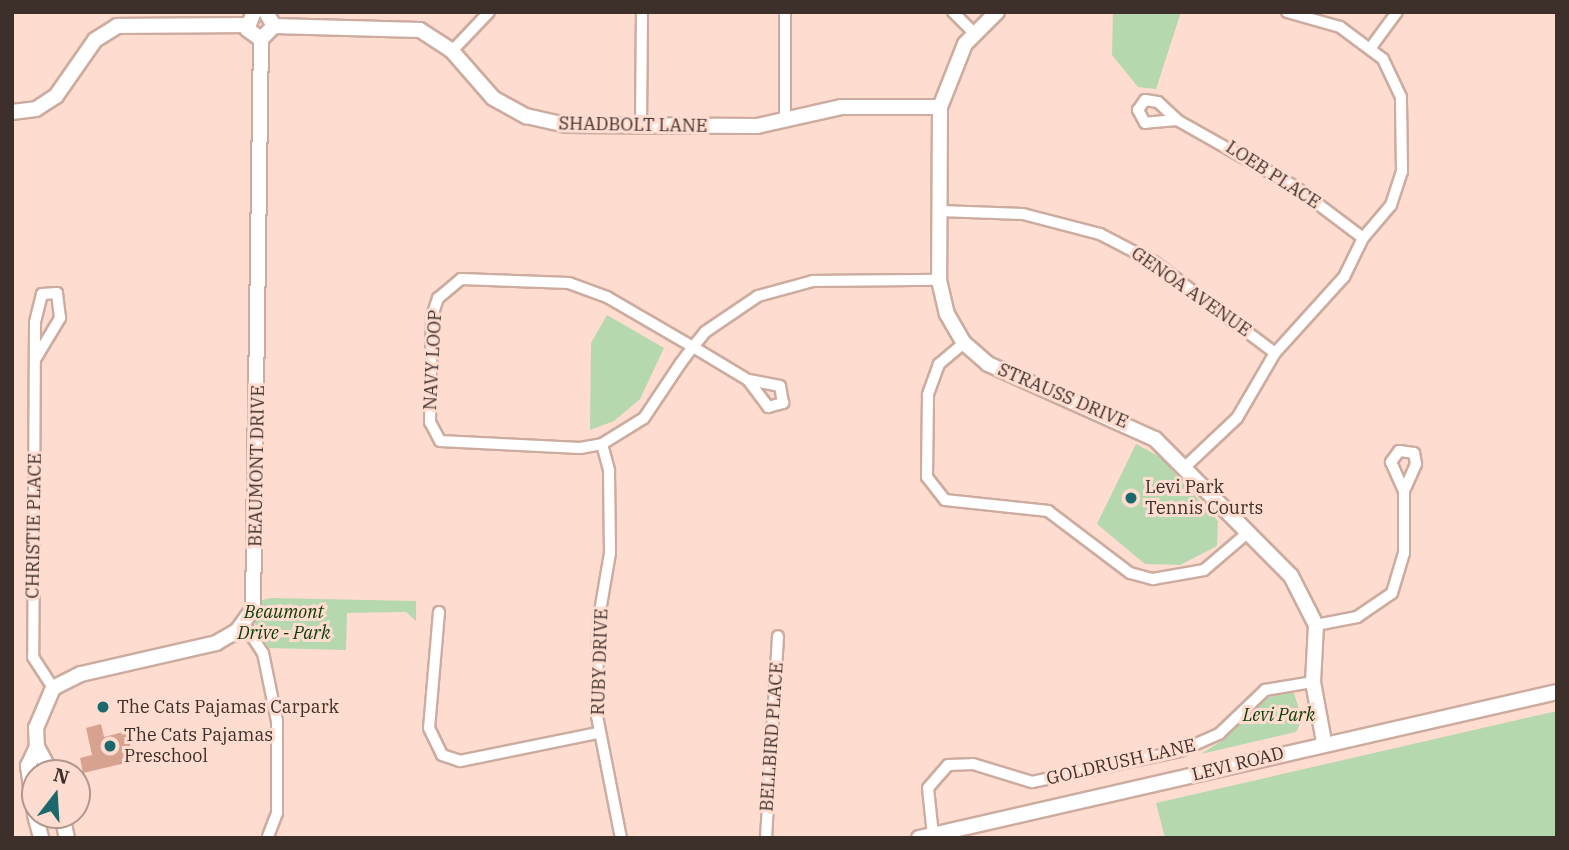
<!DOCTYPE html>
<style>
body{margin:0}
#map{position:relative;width:1569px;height:850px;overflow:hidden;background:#fedccf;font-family:"IBM Plex Serif",serif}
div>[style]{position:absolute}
.green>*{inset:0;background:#b5d8af}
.building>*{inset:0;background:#d7a390}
.roads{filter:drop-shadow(2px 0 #cdaca0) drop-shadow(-2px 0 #cdaca0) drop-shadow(0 2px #cdaca0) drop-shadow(0 -2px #cdaca0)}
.street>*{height:10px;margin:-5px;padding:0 5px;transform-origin:5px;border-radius:5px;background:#fff}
.secondary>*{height:14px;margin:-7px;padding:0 7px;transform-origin:7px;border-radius:7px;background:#fff}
.dots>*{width:19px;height:19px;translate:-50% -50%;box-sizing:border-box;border:4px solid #fedccf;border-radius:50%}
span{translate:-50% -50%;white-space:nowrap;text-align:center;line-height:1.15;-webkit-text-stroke:6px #fedccf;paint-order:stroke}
.street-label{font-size:18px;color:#3d302b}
.poi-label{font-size:18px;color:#3d302b}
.left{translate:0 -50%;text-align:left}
.park-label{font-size:18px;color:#0b3b03;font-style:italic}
.frame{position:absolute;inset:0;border:14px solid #3d302b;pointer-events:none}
.north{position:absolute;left:21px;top:759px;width:70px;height:70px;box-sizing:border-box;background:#fedccf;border:2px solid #b1978d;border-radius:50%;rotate:17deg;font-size:19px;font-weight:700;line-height:28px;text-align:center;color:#3d302b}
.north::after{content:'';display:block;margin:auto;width:24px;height:32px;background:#1b696c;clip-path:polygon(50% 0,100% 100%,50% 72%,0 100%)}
</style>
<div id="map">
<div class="green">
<div style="clip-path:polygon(1113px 12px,1181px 12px,1156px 89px,1138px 87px,1112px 55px)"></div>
<div style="clip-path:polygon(607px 315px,664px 348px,640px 399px,614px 421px,590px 430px,591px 343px)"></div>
<div style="clip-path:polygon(1136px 444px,1160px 457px,1218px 521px,1217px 546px,1180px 565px,1145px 564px,1097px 524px)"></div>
<div style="clip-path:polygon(272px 598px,416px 601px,416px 621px,406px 612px,347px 613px,346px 650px,269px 648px,255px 624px,262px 600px)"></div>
<div style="clip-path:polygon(1293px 690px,1302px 719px,1296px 732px,1201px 754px,1226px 738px,1258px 701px)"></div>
<div style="clip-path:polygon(1557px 711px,1557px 838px,1165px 838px,1156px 803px)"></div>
</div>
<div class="building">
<div style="clip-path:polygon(101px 724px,104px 737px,127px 731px,134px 761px,83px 773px,80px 758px,92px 755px,86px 728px)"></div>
</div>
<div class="roads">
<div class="street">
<div style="left:953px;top:12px;width:30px;rotate:45deg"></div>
<div style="left:1372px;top:46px;width:42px;rotate:-53.7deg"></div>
<div style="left:452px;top:51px;width:54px;rotate:-46.5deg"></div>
<div style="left:1177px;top:120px;width:32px;rotate:175deg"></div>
<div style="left:1145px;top:123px;width:15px;rotate:-118deg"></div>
<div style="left:1138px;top:110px;width:12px;rotate:-55deg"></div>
<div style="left:1145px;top:100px;width:13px;rotate:9deg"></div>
<div style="left:1158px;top:102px;width:26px;rotate:43deg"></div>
<div style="left:1177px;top:120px;width:134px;rotate:29.4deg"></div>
<div style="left:1294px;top:186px;width:86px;rotate:37deg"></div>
<div style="left:785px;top:121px;width:109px;rotate:-90deg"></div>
<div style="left:641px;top:126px;width:114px;rotate:-89.5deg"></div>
<div style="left:940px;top:211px;width:83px;rotate:2.1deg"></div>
<div style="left:1023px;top:214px;width:80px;rotate:14.6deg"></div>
<div style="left:1100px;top:234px;width:61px;rotate:27.4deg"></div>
<div style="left:1154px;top:262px;width:151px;rotate:36.9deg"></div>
<div style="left:964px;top:343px;width:33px;rotate:140deg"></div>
<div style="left:939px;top:364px;width:33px;rotate:110deg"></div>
<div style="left:928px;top:395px;width:82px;rotate:90.7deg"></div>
<div style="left:927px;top:477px;width:29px;rotate:52deg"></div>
<div style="left:945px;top:500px;width:104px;rotate:6.1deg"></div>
<div style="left:1048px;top:511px;width:103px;rotate:37.1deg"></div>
<div style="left:1130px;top:573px;width:24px;rotate:15deg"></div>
<div style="left:1153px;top:579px;width:52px;rotate:-10deg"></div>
<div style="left:1204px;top:570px;width:54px;rotate:-40.5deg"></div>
<div style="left:36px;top:358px;width:47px;rotate:-59deg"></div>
<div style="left:60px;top:318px;width:25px;rotate:-97deg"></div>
<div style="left:57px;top:293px;width:15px;rotate:176deg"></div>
<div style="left:42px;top:294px;width:29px;rotate:104deg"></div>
<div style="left:35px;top:322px;width:335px;rotate:90.3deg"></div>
<div style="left:33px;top:657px;width:37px;rotate:57deg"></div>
<div style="left:748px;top:380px;width:34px;rotate:53deg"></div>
<div style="left:768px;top:407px;width:16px;rotate:-15deg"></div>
<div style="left:783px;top:403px;width:17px;rotate:-100deg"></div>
<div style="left:780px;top:386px;width:33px;rotate:-169deg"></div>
<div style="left:748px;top:380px;width:64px;rotate:-149deg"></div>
<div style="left:693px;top:347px;width:99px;rotate:-149.8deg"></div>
<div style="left:607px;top:297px;width:40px;rotate:-159.8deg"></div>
<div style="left:569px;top:283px;width:108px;rotate:-177.9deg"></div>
<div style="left:461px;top:279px;width:30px;rotate:140deg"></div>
<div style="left:438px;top:298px;width:20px;rotate:108deg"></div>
<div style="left:432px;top:317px;width:105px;rotate:91.1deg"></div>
<div style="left:430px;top:422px;width:21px;rotate:62deg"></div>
<div style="left:440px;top:441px;width:140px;rotate:2.9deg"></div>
<div style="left:580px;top:448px;width:22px;rotate:-10deg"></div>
<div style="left:602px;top:444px;width:49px;rotate:-31.8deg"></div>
<div style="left:644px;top:418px;width:65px;rotate:-56.3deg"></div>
<div style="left:680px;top:364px;width:21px;rotate:-53deg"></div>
<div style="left:693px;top:347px;width:19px;rotate:-51deg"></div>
<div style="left:705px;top:332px;width:64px;rotate:-34.2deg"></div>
<div style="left:758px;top:296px;width:57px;rotate:-15.3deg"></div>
<div style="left:813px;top:281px;width:126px;rotate:-0.5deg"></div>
<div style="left:602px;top:444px;width:28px;rotate:75deg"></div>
<div style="left:609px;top:471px;width:82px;rotate:89.3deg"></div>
<div style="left:610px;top:553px;width:71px;rotate:99.7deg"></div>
<div style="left:598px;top:623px;width:93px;rotate:90.6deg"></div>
<div style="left:597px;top:716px;width:124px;rotate:78.9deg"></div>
<div style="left:1186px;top:466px;width:70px;rotate:-43.3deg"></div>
<div style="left:1237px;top:418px;width:75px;rotate:-59.7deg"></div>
<div style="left:1275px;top:353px;width:103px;rotate:-47.8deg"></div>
<div style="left:1344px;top:277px;width:43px;rotate:-64deg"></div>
<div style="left:1363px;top:238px;width:43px;rotate:-49.7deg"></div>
<div style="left:1391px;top:205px;width:35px;rotate:-72deg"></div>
<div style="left:1402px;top:172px;width:75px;rotate:-90.8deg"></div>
<div style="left:1401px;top:97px;width:42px;rotate:-115.3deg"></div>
<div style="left:1383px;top:59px;width:54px;rotate:-143.3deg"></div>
<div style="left:1340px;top:27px;width:55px;rotate:-164.2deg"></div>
<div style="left:439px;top:612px;width:116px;rotate:94.9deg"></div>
<div style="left:429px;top:728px;width:30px;rotate:64deg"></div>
<div style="left:442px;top:755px;width:19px;rotate:18deg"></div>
<div style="left:460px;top:761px;width:141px;rotate:-11.5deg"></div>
<div style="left:244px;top:624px;width:35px;rotate:57deg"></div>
<div style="left:263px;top:653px;width:69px;rotate:78.4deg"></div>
<div style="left:277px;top:721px;width:92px;rotate:90deg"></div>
<div style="left:277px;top:813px;width:25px;rotate:111deg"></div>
<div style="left:1316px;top:625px;width:42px;rotate:-11deg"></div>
<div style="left:1357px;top:617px;width:42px;rotate:-34.4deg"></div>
<div style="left:1392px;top:593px;width:42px;rotate:-73.3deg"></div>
<div style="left:1404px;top:553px;width:62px;rotate:-90deg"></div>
<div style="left:1404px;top:491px;width:30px;rotate:-66deg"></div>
<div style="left:1416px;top:464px;width:11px;rotate:-100deg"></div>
<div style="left:1414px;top:453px;width:15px;rotate:-172deg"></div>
<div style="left:1399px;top:451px;width:14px;rotate:126deg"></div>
<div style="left:1391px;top:462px;width:32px;rotate:66deg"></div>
<div style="left:933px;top:835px;width:47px;rotate:-96.1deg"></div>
<div style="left:928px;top:788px;width:30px;rotate:-49deg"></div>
<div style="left:948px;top:765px;width:25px;rotate:-2deg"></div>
<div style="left:973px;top:764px;width:62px;rotate:17deg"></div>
<div style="left:1032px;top:782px;width:151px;rotate:-11.8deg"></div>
<div style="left:1180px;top:751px;width:43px;rotate:-23.6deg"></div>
<div style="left:1219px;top:734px;width:64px;rotate:-43.7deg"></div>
<div style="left:1265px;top:690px;width:49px;rotate:-9.5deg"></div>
<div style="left:766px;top:838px;width:202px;rotate:-86.6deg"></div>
</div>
<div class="secondary">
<div style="left:254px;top:12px;width:18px;rotate:112deg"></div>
<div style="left:247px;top:29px;width:17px;rotate:36deg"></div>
<div style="left:261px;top:39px;width:18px;rotate:-45deg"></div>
<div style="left:274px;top:26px;width:16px;rotate:-120deg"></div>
<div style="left:997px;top:12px;width:45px;rotate:135deg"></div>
<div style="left:965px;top:44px;width:68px;rotate:111.6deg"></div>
<div style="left:940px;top:107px;width:173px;rotate:90.3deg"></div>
<div style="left:939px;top:280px;width:35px;rotate:77deg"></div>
<div style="left:947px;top:314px;width:34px;rotate:60deg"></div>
<div style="left:964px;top:343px;width:32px;rotate:41deg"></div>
<div style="left:988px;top:364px;width:183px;rotate:24.2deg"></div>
<div style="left:1155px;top:439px;width:193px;rotate:45.2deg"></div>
<div style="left:1291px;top:576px;width:55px;rotate:63deg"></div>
<div style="left:1316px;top:625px;width:57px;rotate:93deg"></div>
<div style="left:1313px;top:682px;width:61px;rotate:79.6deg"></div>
<div style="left:274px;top:26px;width:146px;rotate:1.6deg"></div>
<div style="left:420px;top:30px;width:38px;rotate:33deg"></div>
<div style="left:452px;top:51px;width:62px;rotate:48.9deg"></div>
<div style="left:493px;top:98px;width:38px;rotate:29deg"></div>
<div style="left:526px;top:116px;width:41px;rotate:12.7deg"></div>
<div style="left:566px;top:125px;width:191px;rotate:0.3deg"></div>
<div style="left:757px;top:126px;width:86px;rotate:-12.7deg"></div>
<div style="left:841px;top:107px;width:99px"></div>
<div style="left:12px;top:112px;width:24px;rotate:-7deg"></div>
<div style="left:36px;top:109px;width:24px;rotate:-33deg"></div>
<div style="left:56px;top:96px;width:68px;rotate:-55.1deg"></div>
<div style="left:95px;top:40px;width:26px;rotate:-32deg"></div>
<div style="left:117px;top:26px;width:129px;rotate:-0.4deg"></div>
<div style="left:51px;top:773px;width:30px;rotate:-118deg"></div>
<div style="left:37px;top:747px;width:19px;rotate:-93deg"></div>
<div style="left:36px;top:728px;width:43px;rotate:-67deg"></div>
<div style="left:53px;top:688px;width:31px;rotate:-27deg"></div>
<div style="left:81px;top:674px;width:139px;rotate:-12.9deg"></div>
<div style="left:216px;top:643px;width:24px;rotate:-30deg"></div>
<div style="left:237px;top:631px;width:27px;rotate:-54deg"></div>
<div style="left:253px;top:609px;width:570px;rotate:-89.2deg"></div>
<div style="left:35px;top:814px;width:49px;rotate:-98.3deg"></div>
<div style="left:28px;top:766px;width:21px;rotate:-65deg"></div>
<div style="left:35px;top:815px;width:24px;rotate:75deg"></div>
<div style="left:62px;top:815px;width:24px;rotate:78deg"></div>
<div style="left:919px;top:838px;width:654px;rotate:-12.89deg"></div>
</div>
</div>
<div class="dots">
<div style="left:1131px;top:498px;background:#1b696c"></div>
<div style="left:103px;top:707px;background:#1b696c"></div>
<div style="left:110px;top:746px;background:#1b696c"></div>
</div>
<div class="street-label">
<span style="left:633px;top:125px;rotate:1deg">SHADBOLT LANE</span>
<span style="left:1273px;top:175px;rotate:33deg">LOEB PLACE</span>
<span style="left:1191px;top:292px;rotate:35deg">GENOA AVENUE</span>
<span style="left:433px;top:360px;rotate:-87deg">NAVY LOOP</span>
<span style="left:1063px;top:396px;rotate:23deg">STRAUSS DRIVE</span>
<span style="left:257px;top:466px;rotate:-89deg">BEAUMONT DRIVE</span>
<span style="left:34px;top:526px;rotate:-89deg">CHRISTIE PLACE</span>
<span style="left:600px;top:662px;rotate:-88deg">RUBY DRIVE</span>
<span style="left:772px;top:737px;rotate:-86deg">BELLBIRD PLACE</span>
<span style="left:1121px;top:762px;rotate:-13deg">GOLDRUSH LANE</span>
<span style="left:1238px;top:764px;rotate:-14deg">LEVI ROAD</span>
</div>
<div class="poi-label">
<span class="left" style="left:1145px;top:498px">Levi Park<br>Tennis Courts</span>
<span class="left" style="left:117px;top:707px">The Cats Pajamas Carpark</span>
<span class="left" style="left:124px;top:746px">The Cats Pajamas<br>Preschool</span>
</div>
<div class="park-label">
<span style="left:284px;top:623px">Beaumont<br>Drive - Park</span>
<span style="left:1279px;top:715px">Levi Park</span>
</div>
<div class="frame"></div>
<div class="north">N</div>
</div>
